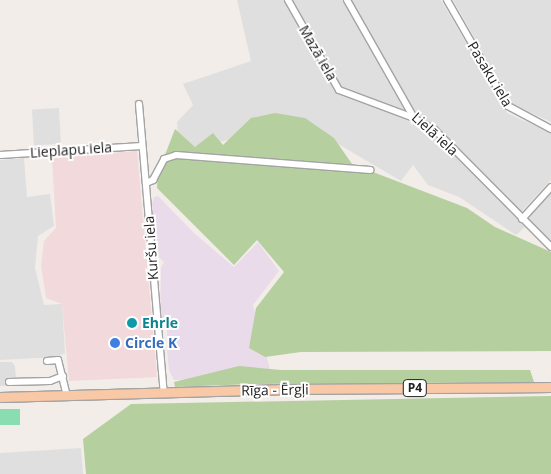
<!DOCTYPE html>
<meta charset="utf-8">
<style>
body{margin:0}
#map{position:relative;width:551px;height:474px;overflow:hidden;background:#f2ede9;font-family:"Open Sans",sans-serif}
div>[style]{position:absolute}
.residential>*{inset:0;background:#e0dfdf;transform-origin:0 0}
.commercial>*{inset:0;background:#f1d9dc}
.industrial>*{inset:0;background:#eadbea}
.forest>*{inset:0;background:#b5cf9f}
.pitch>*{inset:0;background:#8addb0;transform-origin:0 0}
.parking>*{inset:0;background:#dedede}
.roads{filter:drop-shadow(1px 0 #a3a3a3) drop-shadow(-1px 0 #a3a3a3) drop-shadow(0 1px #a3a3a3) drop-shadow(0 -1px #a3a3a3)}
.minor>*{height:6px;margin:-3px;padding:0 3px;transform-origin:3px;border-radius:3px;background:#fff}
.major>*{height:9px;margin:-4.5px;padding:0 4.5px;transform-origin:4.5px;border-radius:4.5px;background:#f9c8a6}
.dots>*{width:14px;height:14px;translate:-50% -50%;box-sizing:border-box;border:2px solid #fff;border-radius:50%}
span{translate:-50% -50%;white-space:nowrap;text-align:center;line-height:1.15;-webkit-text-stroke:4px #fff;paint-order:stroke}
.shield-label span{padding:1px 4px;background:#fff;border:1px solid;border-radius:4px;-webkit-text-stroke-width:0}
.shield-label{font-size:12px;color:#222;font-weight:700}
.street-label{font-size:14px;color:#222}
.culture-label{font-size:14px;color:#0d838f;font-weight:700}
.left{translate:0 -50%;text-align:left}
.shop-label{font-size:14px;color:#366cbe;font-weight:700}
</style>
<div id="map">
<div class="residential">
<div style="clip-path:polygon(237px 0,284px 0,338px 94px,408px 120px,412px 126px,414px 122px,431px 132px,525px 227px,516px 235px,459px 197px,428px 185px,413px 165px,401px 181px,299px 121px,201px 147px,178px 145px,177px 122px,193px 105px,183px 84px,251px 61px)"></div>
<div style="clip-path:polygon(292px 0,342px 0,405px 111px,340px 86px)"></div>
<div style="clip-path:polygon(350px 0,441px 0,507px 113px,551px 133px,551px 180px,521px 212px,431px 123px,414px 114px)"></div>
<div style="clip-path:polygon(453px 0,551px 0,551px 122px,512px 104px)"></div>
<div style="left:59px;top:108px;width:36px;height:27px;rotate:87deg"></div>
<div style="clip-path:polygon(24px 158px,27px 197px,50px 194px,54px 226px,38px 236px,35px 268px,44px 305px,62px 304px,65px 353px,57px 357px,0 360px,0 160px)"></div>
<div style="clip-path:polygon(551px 192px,551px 240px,532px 227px,527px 218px)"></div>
<div style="clip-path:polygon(81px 448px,83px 474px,0 474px,0 453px)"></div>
</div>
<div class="commercial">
<div style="clip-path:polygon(137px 151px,157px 377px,69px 381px,62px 304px,46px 298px,41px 266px,44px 241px,56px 228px,52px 158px)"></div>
</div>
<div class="industrial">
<div style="clip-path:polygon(158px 196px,194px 233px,234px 267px,258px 242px,279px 271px,253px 305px,272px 377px,174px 380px,169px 370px,167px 350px,167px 325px,171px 319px,160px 317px,161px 267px,164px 262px,159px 257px,152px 205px,154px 197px)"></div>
</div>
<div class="forest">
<div style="clip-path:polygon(275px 113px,305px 118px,334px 138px,352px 164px,467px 208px,495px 227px,551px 252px,551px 351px,301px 352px,265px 357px,249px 348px,256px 308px,284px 272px,257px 240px,234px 265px,157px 188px,158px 173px,175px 129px,195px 147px,213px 133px,223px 145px,251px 118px)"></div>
<div style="clip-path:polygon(239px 366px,281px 370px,530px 370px,534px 382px,252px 384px,175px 387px,174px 382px)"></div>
<div style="clip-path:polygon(551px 396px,551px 474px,86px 474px,83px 439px,131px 404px)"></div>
</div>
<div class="pitch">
<div style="left:20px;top:409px;width:16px;height:20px;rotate:90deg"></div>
</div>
<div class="parking">
<div style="clip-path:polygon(0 362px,12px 362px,15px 366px,16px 381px,12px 385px,0 386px)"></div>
</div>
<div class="roads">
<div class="minor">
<div style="left:288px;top:0;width:103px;rotate:60.5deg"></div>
<div style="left:339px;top:90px;width:80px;rotate:20.5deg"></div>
<div style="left:347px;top:0;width:136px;rotate:60.4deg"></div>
<div style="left:414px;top:118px;width:24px;rotate:30deg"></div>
<div style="left:435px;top:130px;width:165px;rotate:45.2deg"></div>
<div style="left:447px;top:0;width:122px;rotate:60.1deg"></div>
<div style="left:508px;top:106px;width:49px;rotate:28.1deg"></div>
<div style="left:139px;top:104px;width:290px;rotate:85.1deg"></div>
<div style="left:0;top:155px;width:142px;rotate:-3.6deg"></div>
<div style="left:146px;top:183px;width:8px;rotate:-23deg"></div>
<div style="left:153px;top:180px;width:24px;rotate:-62deg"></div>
<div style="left:164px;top:159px;width:13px;rotate:-18deg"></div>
<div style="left:176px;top:155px;width:195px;rotate:4.4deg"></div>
<div style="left:522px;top:219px;width:43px;rotate:-47.8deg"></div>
<div style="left:47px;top:361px;width:11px;rotate:-5deg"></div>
<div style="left:58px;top:360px;width:36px;rotate:76deg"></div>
<div style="left:9px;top:382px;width:41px;rotate:-1.4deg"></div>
<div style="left:50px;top:381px;width:14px;rotate:-21deg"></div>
</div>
<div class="major">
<div style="left:0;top:397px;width:279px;rotate:-1.6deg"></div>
<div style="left:279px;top:389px;width:272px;rotate:-0.4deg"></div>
</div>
</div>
<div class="dots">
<div style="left:132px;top:323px;background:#0f9aa8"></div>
<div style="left:115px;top:343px;background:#3f7fe0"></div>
</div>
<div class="shield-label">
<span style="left:415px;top:388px">P4</span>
</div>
<div class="street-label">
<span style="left:318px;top:53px;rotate:60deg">Mazā iela</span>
<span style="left:490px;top:74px;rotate:59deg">Pasaku iela</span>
<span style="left:435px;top:134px;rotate:42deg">Lielā iela</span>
<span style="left:71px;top:150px;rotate:-4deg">Lieplapu iela</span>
<span style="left:151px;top:248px;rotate:-94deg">Kuršu iela</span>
<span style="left:275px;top:390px;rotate:-1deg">Rīga - Ērgļi</span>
</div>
<div class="culture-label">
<span class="left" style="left:142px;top:323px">Ehrle</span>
</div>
<div class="shop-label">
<span class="left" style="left:125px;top:343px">Circle K</span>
</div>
</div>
